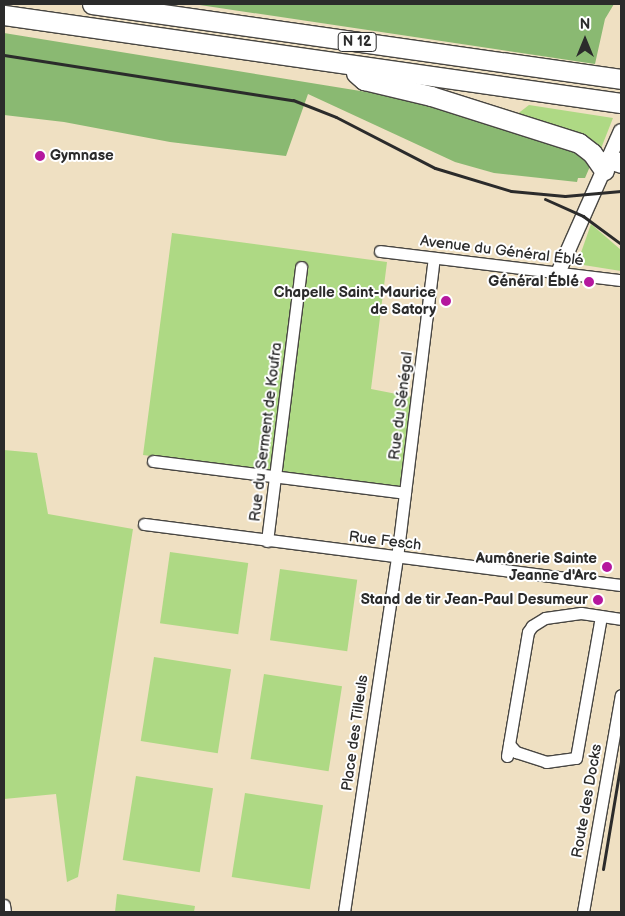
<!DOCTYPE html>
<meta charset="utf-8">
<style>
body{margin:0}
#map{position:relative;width:625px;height:916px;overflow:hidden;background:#efe0c2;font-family:"Balsamiq Sans",sans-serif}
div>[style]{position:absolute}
.green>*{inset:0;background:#aed984;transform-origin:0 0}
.forest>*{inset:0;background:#8ab972}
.roads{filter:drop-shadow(1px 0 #484642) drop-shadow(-1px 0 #484642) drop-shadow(0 1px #484642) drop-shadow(0 -1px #484642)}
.minor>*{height:11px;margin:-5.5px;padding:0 5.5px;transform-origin:5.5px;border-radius:5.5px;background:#fff}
.tertiary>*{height:14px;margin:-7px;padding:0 7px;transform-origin:7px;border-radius:7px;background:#fff}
.trunk>*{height:19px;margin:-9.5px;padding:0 9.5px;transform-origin:9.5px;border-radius:9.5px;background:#fff}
.rail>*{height:3px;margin:-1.5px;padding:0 1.5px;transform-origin:1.5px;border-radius:1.5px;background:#2b2b2b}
.dots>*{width:14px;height:14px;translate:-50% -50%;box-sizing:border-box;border:2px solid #fff;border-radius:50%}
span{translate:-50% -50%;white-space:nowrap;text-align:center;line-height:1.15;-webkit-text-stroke:4px #fff;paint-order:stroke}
.shield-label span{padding:1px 4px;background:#fff;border:1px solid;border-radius:4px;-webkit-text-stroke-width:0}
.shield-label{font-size:14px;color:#2b2b2b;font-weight:700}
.poi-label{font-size:15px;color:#2b2b2b;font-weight:700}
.left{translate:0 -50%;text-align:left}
.right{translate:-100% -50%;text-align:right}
.street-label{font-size:15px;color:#2b2b2b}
.frame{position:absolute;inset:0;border:5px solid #2b2b2b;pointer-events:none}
.north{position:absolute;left:560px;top:15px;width:50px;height:50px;-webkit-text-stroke:4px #fff;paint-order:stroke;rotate:0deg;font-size:14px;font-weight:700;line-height:20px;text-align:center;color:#2b2b2b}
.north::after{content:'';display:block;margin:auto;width:18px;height:22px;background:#2b2b2b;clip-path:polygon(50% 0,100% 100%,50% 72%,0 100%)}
</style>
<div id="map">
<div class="green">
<div style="clip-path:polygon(529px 105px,613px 118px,600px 151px,516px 115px)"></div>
<div style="clip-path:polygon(591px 224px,621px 250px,621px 271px,577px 264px)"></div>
<div style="clip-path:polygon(172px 233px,387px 262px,371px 389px,412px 397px,401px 487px,143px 455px)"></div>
<div style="clip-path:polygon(4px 450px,37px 453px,48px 514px,133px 529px,78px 877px,67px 882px,56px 794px,4px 799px)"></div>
<div style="left:170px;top:552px;width:79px;height:72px;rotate:8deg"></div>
<div style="left:280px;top:569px;width:78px;height:72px;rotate:8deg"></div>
<div style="left:154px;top:657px;width:78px;height:85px;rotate:9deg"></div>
<div style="left:264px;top:674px;width:79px;height:86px;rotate:9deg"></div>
<div style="left:136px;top:776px;width:78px;height:85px;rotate:9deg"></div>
<div style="left:245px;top:793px;width:79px;height:85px;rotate:9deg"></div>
<div style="clip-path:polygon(117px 894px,195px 906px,194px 912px,115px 912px)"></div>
</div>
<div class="forest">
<div style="clip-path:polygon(193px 4px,614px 4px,605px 19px,595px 64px)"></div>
<div style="clip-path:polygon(4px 33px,416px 100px,582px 152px,591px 164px,585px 178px,578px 178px,577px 182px,494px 173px,455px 162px,308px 94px,286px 156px,170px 142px,64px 122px,4px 115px)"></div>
</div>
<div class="roads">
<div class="minor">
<div style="left:380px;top:251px;width:243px;rotate:6.9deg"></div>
<div style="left:153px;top:461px;width:254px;rotate:7.2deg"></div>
<div style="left:144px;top:524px;width:481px;rotate:7.3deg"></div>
<div style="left:267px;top:541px;width:276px;rotate:-82.9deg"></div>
<div style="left:509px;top:744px;width:11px;rotate:49deg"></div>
<div style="left:516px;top:752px;width:32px;rotate:18deg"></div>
<div style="left:546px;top:762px;width:30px;rotate:-8deg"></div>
<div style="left:576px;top:758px;width:144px;rotate:-80deg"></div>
<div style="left:507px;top:756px;width:126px;rotate:-80.4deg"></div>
<div style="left:528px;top:632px;width:7px;rotate:-56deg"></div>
<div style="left:532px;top:626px;width:15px;rotate:-32deg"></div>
<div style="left:545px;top:618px;width:36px;rotate:-8deg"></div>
<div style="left:581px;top:613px;width:40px;rotate:8.5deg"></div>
<div style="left:4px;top:905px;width:7px;rotate:82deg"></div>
<div style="left:344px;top:912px;width:358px;rotate:-81.5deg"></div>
<div style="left:397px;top:558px;width:302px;rotate:-83deg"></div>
<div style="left:583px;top:912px;width:220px;rotate:-80.1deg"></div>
</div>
<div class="tertiary">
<div style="left:558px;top:273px;width:155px;rotate:-66.1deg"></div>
</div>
<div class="trunk">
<div style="left:92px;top:4px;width:534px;rotate:8.07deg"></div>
<div style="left:4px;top:15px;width:623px;rotate:8.12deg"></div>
<div style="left:356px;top:73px;width:11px;rotate:41deg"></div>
<div style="left:364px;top:80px;width:69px;rotate:13.4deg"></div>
<div style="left:431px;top:96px;width:155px;rotate:17.6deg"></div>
<div style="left:579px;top:143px;width:16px;rotate:38deg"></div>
<div style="left:592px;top:153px;width:21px;rotate:55deg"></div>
<div style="left:609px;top:159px;width:13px;rotate:18deg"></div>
</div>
</div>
<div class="rail">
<div style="left:4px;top:55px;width:292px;rotate:8.9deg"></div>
<div style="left:293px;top:100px;width:46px;rotate:21.6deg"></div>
<div style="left:336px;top:117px;width:111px;rotate:27.3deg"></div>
<div style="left:435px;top:168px;width:79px;rotate:16.8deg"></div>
<div style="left:511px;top:191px;width:54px;rotate:5.3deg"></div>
<div style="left:565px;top:196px;width:56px;rotate:-5.1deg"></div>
<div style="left:545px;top:199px;width:42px;rotate:24.1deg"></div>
<div style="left:583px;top:216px;width:47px;rotate:36.4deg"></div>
<div style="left:603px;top:869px;width:109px;rotate:-80.5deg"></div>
</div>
<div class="dots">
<div style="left:40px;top:156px;background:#b5179e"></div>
<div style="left:589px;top:282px;background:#b5179e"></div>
<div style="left:446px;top:301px;background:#b5179e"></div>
<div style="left:607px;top:567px;background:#b5179e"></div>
<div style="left:598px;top:600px;background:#b5179e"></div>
</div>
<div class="shield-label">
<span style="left:357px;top:42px">N 12</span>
</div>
<div class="poi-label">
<span class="left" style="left:50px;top:156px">Gymnase</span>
<span class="right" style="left:579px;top:282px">Général Éblé</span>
<span class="right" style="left:436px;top:301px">Chapelle Saint-Maurice<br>de Satory</span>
<span class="right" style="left:597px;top:567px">Aumônerie Sainte<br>Jeanne d'Arc</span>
<span class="right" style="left:588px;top:600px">Stand de tir Jean-Paul Desumeur</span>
</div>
<div class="street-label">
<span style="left:502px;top:251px;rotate:7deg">Avenue du Général Éblé</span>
<span style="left:401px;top:406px;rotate:-83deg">Rue du Sénégal</span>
<span style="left:266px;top:432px;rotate:-83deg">Rue du Serment de Koufra</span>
<span style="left:385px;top:541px;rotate:7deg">Rue Fesch</span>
<span style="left:355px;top:733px;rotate:-82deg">Place des Tilleuls</span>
<span style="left:587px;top:801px;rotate:-80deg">Route des Docks</span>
</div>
<div class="frame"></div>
<div class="north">N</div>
</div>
